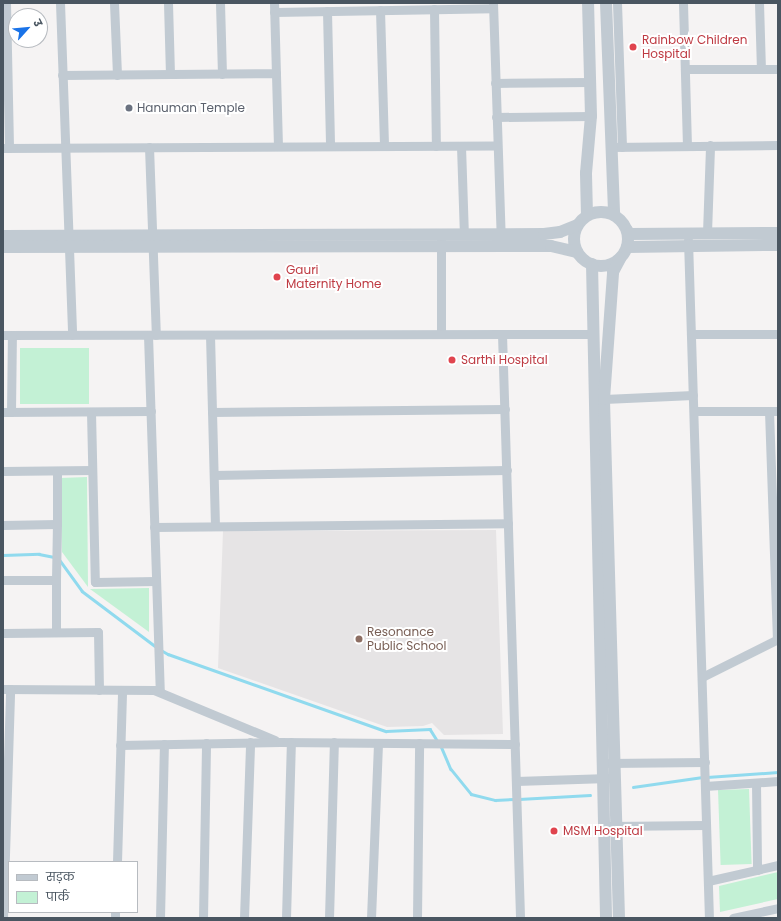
<!DOCTYPE html>
<meta charset="utf-8">
<style>
body{margin:0}
#map{position:relative;width:781px;height:921px;overflow:hidden;background:#f5f3f3;font-family:Poppins,"Noto Sans Devanagari",sans-serif}
div>[style]{position:absolute}
.education>*{inset:0;background:#e6e4e5}
.green>*{inset:0;background:#c3f1d5;transform-origin:0 0}
.stream>*{height:2.5px;margin:-1.25px;padding:0 1.25px;transform-origin:1.25px;border-radius:1.25px;background:#90daee}
.minor>*{height:9px;margin:-4.5px;padding:0 4.5px;transform-origin:4.5px;border-radius:4.5px;background:#c1cad2}
.tertiary>*{height:12px;margin:-6px;padding:0 6px;transform-origin:6px;border-radius:6px;background:#c1cad2}
.tertiary>.ring{margin:-6px;padding:0;box-sizing:content-box;background:none;border:12px solid #c1cad2;border-radius:50%}
.dots>*{width:11px;height:11px;translate:-50% -50%;box-sizing:border-box;border:2px solid #fff;border-radius:50%}
span{translate:-50% -50%;white-space:nowrap;text-align:center;line-height:1.15;-webkit-text-stroke:4px #fff;paint-order:stroke}
.health-label{font-size:12px;color:#be3a42}
.left{translate:0 -50%;text-align:left}
.worship-label{font-size:12px;color:#5b616d}
.education-label{font-size:12px;color:#785e54}
.frame{position:absolute;inset:0;border:4px solid #4a5661;pointer-events:none}
.legend{position:absolute;left:8px;top:861px;width:130px;height:52px;box-sizing:border-box;background:#fff;border:1px solid #b7bbc0;margin:0;padding:5px 7px;list-style:none;font-size:12px;color:#4a5661}
.legend li{display:flex;align-items:center;gap:8px;height:20px}
.legend b{width:20px;border:1px solid #b7bbc0}
.north{position:absolute;left:8px;top:8px;width:40px;height:40px;box-sizing:border-box;background:#fff;border:1px solid #b7bbc0;border-radius:50%;rotate:63deg;font-size:11px;font-weight:700;line-height:16px;text-align:center;color:#4a5661}
.north::after{content:'';display:block;margin:auto;width:14px;height:18px;background:#1a73e8;clip-path:polygon(50% 0,100% 100%,50% 72%,0 100%)}
</style>
<div id="map">
<div class="education">
<div style="clip-path:polygon(496px 530px,503px 734px,444px 735px,432px 723px,423px 726px,387px 727px,218px 668px,223px 531px)"></div>
</div>
<div class="green">
<div style="left:20px;top:348px;width:69px;height:56px"></div>
<div style="clip-path:polygon(87px 477px,88px 587px,62px 552px,60px 478px)"></div>
<div style="clip-path:polygon(149px 588px,149px 632px,90px 589px)"></div>
<div style="left:749px;top:789px;width:75px;height:31px;rotate:88deg"></div>
<div style="clip-path:polygon(778px 872px,778px 899px,720px 912px,719px 886px)"></div>
</div>
<div class="stream">
<div style="left:3px;top:555px;width:36px;rotate:-2deg"></div>
<div style="left:39px;top:554px;width:15px;rotate:11deg"></div>
<div style="left:59px;top:559px;width:39px;rotate:54deg"></div>
<div style="left:82px;top:591px;width:91px;rotate:37deg"></div>
<div style="left:161px;top:650px;width:8px;rotate:30deg"></div>
<div style="left:168px;top:654px;width:231px;rotate:19.5deg"></div>
<div style="left:386px;top:731px;width:44px;rotate:-2.6deg"></div>
<div style="left:430px;top:729px;width:15px;rotate:58deg"></div>
<div style="left:441px;top:746px;width:25px;rotate:67deg"></div>
<div style="left:451px;top:769px;width:32px;rotate:51deg"></div>
<div style="left:471px;top:794px;width:25px;rotate:14deg"></div>
<div style="left:495px;top:800px;width:19px;rotate:-3deg"></div>
<div style="left:707px;top:777px;width:71px;rotate:-4deg"></div>
<div style="left:633px;top:787px;width:70px;rotate:-8.2deg"></div>
<div style="left:519px;top:799px;width:71px;rotate:-3.2deg"></div>
</div>
<div class="minor">
<div style="left:6px;top:3px;width:145px;rotate:88.8deg"></div>
<div style="left:60px;top:3px;width:332px;rotate:87.9deg"></div>
<div style="left:114px;top:3px;width:72px;rotate:87.6deg"></div>
<div style="left:168px;top:3px;width:71px;rotate:88.4deg"></div>
<div style="left:220px;top:3px;width:71px;rotate:88.4deg"></div>
<div style="left:274px;top:3px;width:143px;rotate:88.4deg"></div>
<div style="left:493px;top:3px;width:238px;rotate:88.1deg"></div>
<div style="left:617px;top:3px;width:144px;rotate:88deg"></div>
<div style="left:683px;top:3px;width:142px;rotate:88.4deg"></div>
<div style="left:759px;top:3px;width:66px;rotate:88.3deg"></div>
<div style="left:434px;top:9px;width:137px;rotate:89.2deg"></div>
<div style="left:380px;top:10px;width:136px;rotate:88.3deg"></div>
<div style="left:327px;top:11px;width:135px;rotate:88.7deg"></div>
<div style="left:274px;top:12px;width:219px;rotate:-1deg"></div>
<div style="left:685px;top:69px;width:93px"></div>
<div style="left:62px;top:75px;width:214px;rotate:-0.5deg"></div>
<div style="left:495px;top:83px;width:95px;rotate:-0.6deg"></div>
<div style="left:496px;top:117px;width:95px;rotate:-0.6deg"></div>
<div style="left:461px;top:146px;width:89px;rotate:88.1deg"></div>
<div style="left:149px;top:147px;width:188px;rotate:87.9deg"></div>
<div style="left:611px;top:147px;width:167px;rotate:-0.7deg"></div>
<div style="left:3px;top:148px;width:494px;rotate:-0.3deg"></div>
<div style="left:707px;top:233px;width:88px;rotate:-88deg"></div>
<div style="left:688px;top:240px;width:678px;rotate:88.23deg"></div>
<div style="left:441px;top:334px;width:93px;rotate:-90deg"></div>
<div style="left:502px;top:334px;width:584px;rotate:88.23deg"></div>
<div style="left:691px;top:334px;width:87px"></div>
<div style="left:3px;top:335px;width:589px;rotate:-0.1deg"></div>
<div style="left:148px;top:335px;width:357px;rotate:88.1deg"></div>
<div style="left:210px;top:335px;width:191px;rotate:88.5deg"></div>
<div style="left:604px;top:399px;width:89px;rotate:-2.6deg"></div>
<div style="left:694px;top:411px;width:84px"></div>
<div style="left:769px;top:411px;width:229px;rotate:88deg"></div>
<div style="left:3px;top:412px;width:148px;rotate:-0.4deg"></div>
<div style="left:11px;top:412px;width:77px;rotate:-89.3deg"></div>
<div style="left:91px;top:412px;width:170px;rotate:88.7deg"></div>
<div style="left:95px;top:582px;width:61px;rotate:-0.9deg"></div>
<div style="left:212px;top:412px;width:293px;rotate:-0.6deg"></div>
<div style="left:3px;top:471px;width:89px;rotate:-0.6deg"></div>
<div style="left:214px;top:475px;width:293px;rotate:-1deg"></div>
<div style="left:3px;top:525px;width:54px;rotate:-1.1deg"></div>
<div style="left:57px;top:524px;width:53px;rotate:-90deg"></div>
<div style="left:154px;top:527px;width:354px;rotate:-0.6deg"></div>
<div style="left:3px;top:580px;width:53px"></div>
<div style="left:56px;top:580px;width:52px;rotate:90deg"></div>
<div style="left:56px;top:580px;width:56px;rotate:-89deg"></div>
<div style="left:3px;top:633px;width:95px;rotate:-0.6deg"></div>
<div style="left:98px;top:632px;width:58px;rotate:89deg"></div>
<div style="left:702px;top:677px;width:85px;rotate:-26.6deg"></div>
<div style="left:3px;top:689px;width:151px;rotate:0.4deg"></div>
<div style="left:154px;top:690px;width:131px;rotate:22.5deg"></div>
<div style="left:120px;top:745px;width:160px;rotate:-1.1deg"></div>
<div style="left:280px;top:742px;width:235px;rotate:0.5deg"></div>
<div style="left:609px;top:763px;width:96px;rotate:-0.6deg"></div>
<div style="left:516px;top:781px;width:92px;rotate:-1.9deg"></div>
<div style="left:756px;top:783px;width:87px;rotate:89.3deg"></div>
<div style="left:705px;top:786px;width:73px;rotate:-3.9deg"></div>
<div style="left:610px;top:826px;width:96px;rotate:-0.6deg"></div>
<div style="left:117px;top:862px;width:172px;rotate:-88.3deg"></div>
<div style="left:708px;top:881px;width:72px;rotate:-12.9deg"></div>
<div style="left:3px;top:918px;width:229px;rotate:-88.2deg"></div>
<div style="left:115px;top:918px;width:6px;rotate:-90deg"></div>
<div style="left:160px;top:918px;width:174px;rotate:-88.7deg"></div>
<div style="left:203px;top:918px;width:175px;rotate:-89deg"></div>
<div style="left:244px;top:918px;width:176px;rotate:-88deg"></div>
<div style="left:286px;top:918px;width:176px;rotate:-88.4deg"></div>
<div style="left:329px;top:918px;width:176px;rotate:-88.4deg"></div>
<div style="left:371px;top:918px;width:175px;rotate:-87.7deg"></div>
<div style="left:417px;top:918px;width:175px;rotate:-89.3deg"></div>
<div style="left:733px;top:918px;width:46px;rotate:-12.5deg"></div>
</div>
<div class="tertiary">
<div style="left:606px;top:3px;width:212px;rotate:87.8deg"></div>
<div class="ring" style="left:574px;top:212px;width:42px;height:42px"></div>
<div style="left:587px;top:215px;width:42px;rotate:-91.4deg"></div>
<div style="left:586px;top:173px;width:57px;rotate:-85deg"></div>
<div style="left:591px;top:116px;width:113px;rotate:-91.5deg"></div>
<div style="left:627px;top:230px;width:4px;rotate:63deg"></div>
<div style="left:629px;top:234px;width:149px;rotate:-0.4deg"></div>
<div style="left:3px;top:236px;width:541px;rotate:-0.21deg"></div>
<div style="left:544px;top:234px;width:16px;rotate:-7deg"></div>
<div style="left:560px;top:232px;width:18px;rotate:-22deg"></div>
<div style="left:3px;top:247px;width:548px;rotate:-0.1deg"></div>
<div style="left:551px;top:246px;width:27px;rotate:13deg"></div>
<div style="left:627px;top:247px;width:151px;rotate:-0.8deg"></div>
<div style="left:592px;top:264px;width:654px;rotate:88.77deg"></div>
<div style="left:619px;top:918px;width:519px;rotate:-91.66deg"></div>
<div style="left:604px;top:399px;width:127px;rotate:-85.9deg"></div>
<div style="left:613px;top:272px;width:15px;rotate:-62deg"></div>
</div>
<div class="dots">
<div style="left:633px;top:47px;background:#e0444e"></div>
<div style="left:129px;top:108px;background:#6b7280"></div>
<div style="left:277px;top:277px;background:#e0444e"></div>
<div style="left:452px;top:360px;background:#e0444e"></div>
<div style="left:359px;top:639px;background:#8d6e63"></div>
<div style="left:554px;top:831px;background:#e0444e"></div>
</div>
<div class="health-label">
<span class="left" style="left:642px;top:47px">Rainbow Children<br>Hospital</span>
<span class="left" style="left:286px;top:277px">Gauri<br>Maternity Home</span>
<span class="left" style="left:461px;top:360px">Sarthi Hospital</span>
<span class="left" style="left:563px;top:831px">MSM Hospital</span>
</div>
<div class="worship-label">
<span class="left" style="left:137px;top:108px">Hanuman Temple</span>
</div>
<div class="education-label">
<span class="left" style="left:367px;top:639px">Resonance<br>Public School</span>
</div>
<div class="frame"></div>
<ul class="legend">
<li><b style="height:5px;background:#c1cad2"></b>सड़क</li>
<li><b style="height:11px;background:#c3f1d5"></b>पार्क</li>
</ul>
<div class="north">उ</div>
</div>
